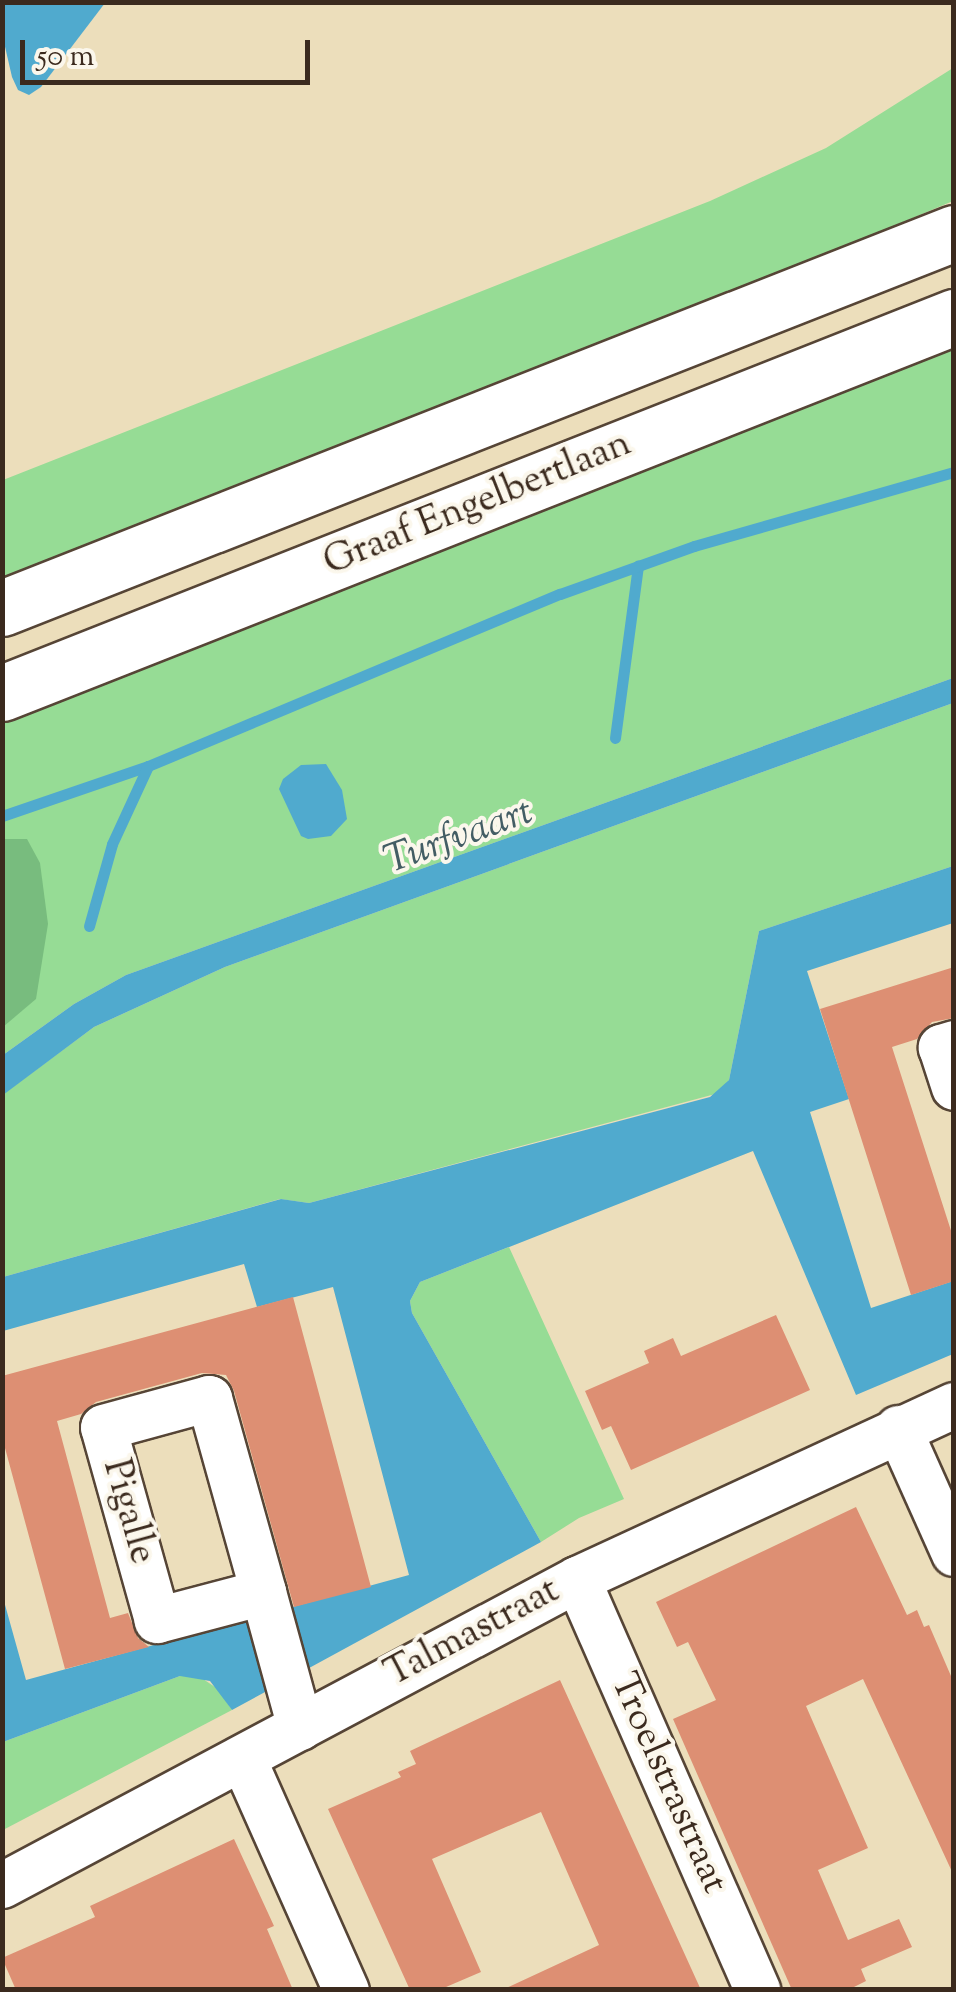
<!DOCTYPE html>
<style>
body{margin:0}
#map{position:relative;width:956px;height:1992px;overflow:hidden;background:#ecdebb;font-family:"Sorts Mill Goudy",serif}
div>[style]{position:absolute}
.green>*{inset:0;background:#96dc95}
.forest>*{inset:0;background:#78bc7e}
.water>*{inset:0;background:#50aace}
.stream>*{height:11px;margin:-5.5px;padding:0 5.5px;transform-origin:5.5px;border-radius:5.5px;background:#50aace}
.building>*{inset:0;background:#dd8f73}
.roads{filter:drop-shadow(2px 0 #564536) drop-shadow(-2px 0 #564536) drop-shadow(0 2px #564536) drop-shadow(0 -2px #564536)}
.minor>*{height:45px;margin:-22.5px;padding:0 22.5px;transform-origin:22.5px;border-radius:22.5px;background:#fff}
.primary>*{height:55px;margin:-27.5px;padding:0 27.5px;transform-origin:27.5px;border-radius:27.5px;background:#fff}
span{translate:-50% -50%;white-space:nowrap;text-align:center;line-height:1.15;-webkit-text-stroke:8px #fbf7ec;paint-order:stroke}
.street-label{font-size:38px;color:#3b2a1e}
.water-label{font-size:40px;color:#435d64;font-style:italic}
.frame{position:absolute;inset:0;border:5px solid #3b2a1e;pointer-events:none}
.scale{position:absolute;left:20px;top:40px;width:290px;height:45px;box-sizing:border-box;border:5px solid #3b2a1e;border-top:0;padding-left:12px;font-size:30px;line-height:35px;white-space:nowrap;color:#3b2a1e;-webkit-text-stroke:8px #fbf7ec;paint-order:stroke}
</style>
<div id="map">
<div class="green">
<div style="clip-path:polygon(953px 68px,953px 201px,640px 333px,3px 584px,3px 480px,710px 201px,826px 148px)"></div>
<div style="clip-path:polygon(953px 342px,953px 678px,126px 975px,74px 1004px,3px 1055px,3px 714px)"></div>
<div style="clip-path:polygon(953px 703px,953px 866px,759px 931px,729px 1080px,719px 1093px,309px 1203px,280px 1199px,3px 1277px,2px 1095px,94px 1027px,225px 967px)"></div>
<div style="clip-path:polygon(509px 1247px,624px 1499px,579px 1518px,541px 1542px,412px 1313px,410px 1301px,420px 1282px)"></div>
<div style="clip-path:polygon(197px 1675px,218px 1689px,232px 1710px,3px 1830px,3px 1742px,180px 1676px)"></div>
</div>
<div class="forest">
<div style="clip-path:polygon(3px 839px,27px 839px,40px 863px,48px 924px,36px 999px,3px 1027px)"></div>
</div>
<div class="water">
<div style="clip-path:polygon(2px 3px,3px 2px,105px 3px,41px 87px,29px 95px,18px 90px,12px 77px,3px 38px)"></div>
<div style="clip-path:polygon(953px 678px,953px 703px,225px 967px,94px 1027px,3px 1095px,3px 1055px,74px 1004px,126px 975px)"></div>
<div style="clip-path:polygon(326px 764px,342px 790px,347px 819px,331px 836px,308px 839px,301px 836px,279px 789px,283px 779px,301px 765px)"></div>
<div style="clip-path:polygon(953px 866px,953px 923px,807px 971px,849px 1099px,810px 1112px,871px 1308px,953px 1281px,953px 1354px,856px 1395px,753px 1151px,420px 1282px,410px 1301px,412px 1313px,541px 1542px,232px 1710px,210px 1681px,180px 1676px,3px 1742px,2px 1594px,26px 1680px,409px 1575px,333px 1287px,257px 1307px,244px 1264px,3px 1331px,3px 1277px,281px 1199px,309px 1203px,710px 1097px,729px 1080px,759px 931px)"></div>
</div>
<div class="stream">
<div style="left:615px;top:738px;width:174px;rotate:-82.4deg"></div>
<div style="left:2px;top:816px;width:154px;rotate:-18.9deg"></div>
<div style="left:148px;top:766px;width:446px;rotate:-22.7deg"></div>
<div style="left:560px;top:594px;width:142px;rotate:-19.7deg"></div>
<div style="left:694px;top:546px;width:270px;rotate:-15.9deg"></div>
<div style="left:89px;top:926px;width:85px;rotate:-74.3deg"></div>
<div style="left:112px;top:844px;width:86px;rotate:-65.2deg"></div>
</div>
<div class="building">
<div style="clip-path:polygon(954px 967px,954px 1018px,932px 1022px,917px 1039px,892px 1047px,954px 1240px,954px 1281px,911px 1295px,820px 1009px)"></div>
<div style="clip-path:polygon(293px 1297px,371px 1587px,294px 1607px,234px 1391px,226px 1375px,202px 1373px,96px 1402px,81px 1414px,57px 1421px,110px 1618px,128px 1613px,138px 1638px,149px 1647px,65px 1669px,2px 1437px,2px 1376px)"></div>
<div style="clip-path:polygon(776px 1315px,810px 1390px,631px 1470px,611px 1426px,602px 1430px,585px 1391px,649px 1363px,644px 1351px,673px 1338px,681px 1356px)"></div>
<div style="clip-path:polygon(856px 1507px,907px 1615px,917px 1610px,924px 1627px,929px 1625px,954px 1683px,954px 1876px,863px 1679px,806px 1706px,868px 1848px,818px 1870px,848px 1940px,899px 1919px,912px 1947px,861px 1969px,866px 1981px,848px 1990px,792px 1990px,673px 1719px,716px 1700px,688px 1642px,677px 1647px,656px 1602px)"></div>
<div style="clip-path:polygon(560px 1680px,701px 1990px,502px 1990px,599px 1945px,541px 1812px,432px 1859px,481px 1972px,439px 1990px,410px 1990px,328px 1809px,401px 1777px,398px 1772px,416px 1764px,410px 1751px)"></div>
<div style="clip-path:polygon(234px 1839px,274px 1926px,267px 1929px,293px 1990px,16px 1990px,2px 1958px,95px 1917px,90px 1906px)"></div>
</div>
<div class="roads">
<div class="minor">
<div style="left:954px;top:1043px;width:14px;rotate:163deg"></div>
<div style="left:941px;top:1047px;width:42px;rotate:72deg"></div>
<div style="left:898px;top:1428px;width:137px;rotate:65.9deg"></div>
<div style="left:577px;top:1579px;width:449px;rotate:66.3deg"></div>
<div style="left:263px;top:1592px;width:110px;rotate:165.2deg"></div>
<div style="left:157px;top:1620px;width:200px;rotate:-105.6deg"></div>
<div style="left:103px;top:1427px;width:110px;rotate:-15.3deg"></div>
<div style="left:209px;top:1398px;width:201px;rotate:74.4deg"></div>
<div style="left:263px;top:1592px;width:140px;rotate:74.7deg"></div>
<div style="left:243px;top:1759px;width:253px;rotate:66deg"></div>
<div style="left:2px;top:1885px;width:651px;rotate:-28.02deg"></div>
<div style="left:577px;top:1579px;width:415px;rotate:-24.8deg"></div>
</div>
<div class="primary">
<div style="left:2px;top:608px;width:1023px;rotate:-21.5deg"></div>
<div style="left:2px;top:693px;width:1024px;rotate:-21.55deg"></div>
</div>
</div>
<div class="street-label">
<span style="left:478px;top:505px;rotate:-22deg">Graaf Engelbertlaan</span>
<span style="left:127px;top:1512px;rotate:74deg">Pigalle</span>
<span style="left:473px;top:1634px;rotate:-28deg">Talmastraat</span>
<span style="left:667px;top:1784px;rotate:66deg">Troelstrastraat</span>
</div>
<div class="water-label">
<span style="left:459px;top:838px;rotate:-20deg">Turfvaart</span>
</div>
<div class="frame"></div>
<div class="scale">50 m</div>
</div>
